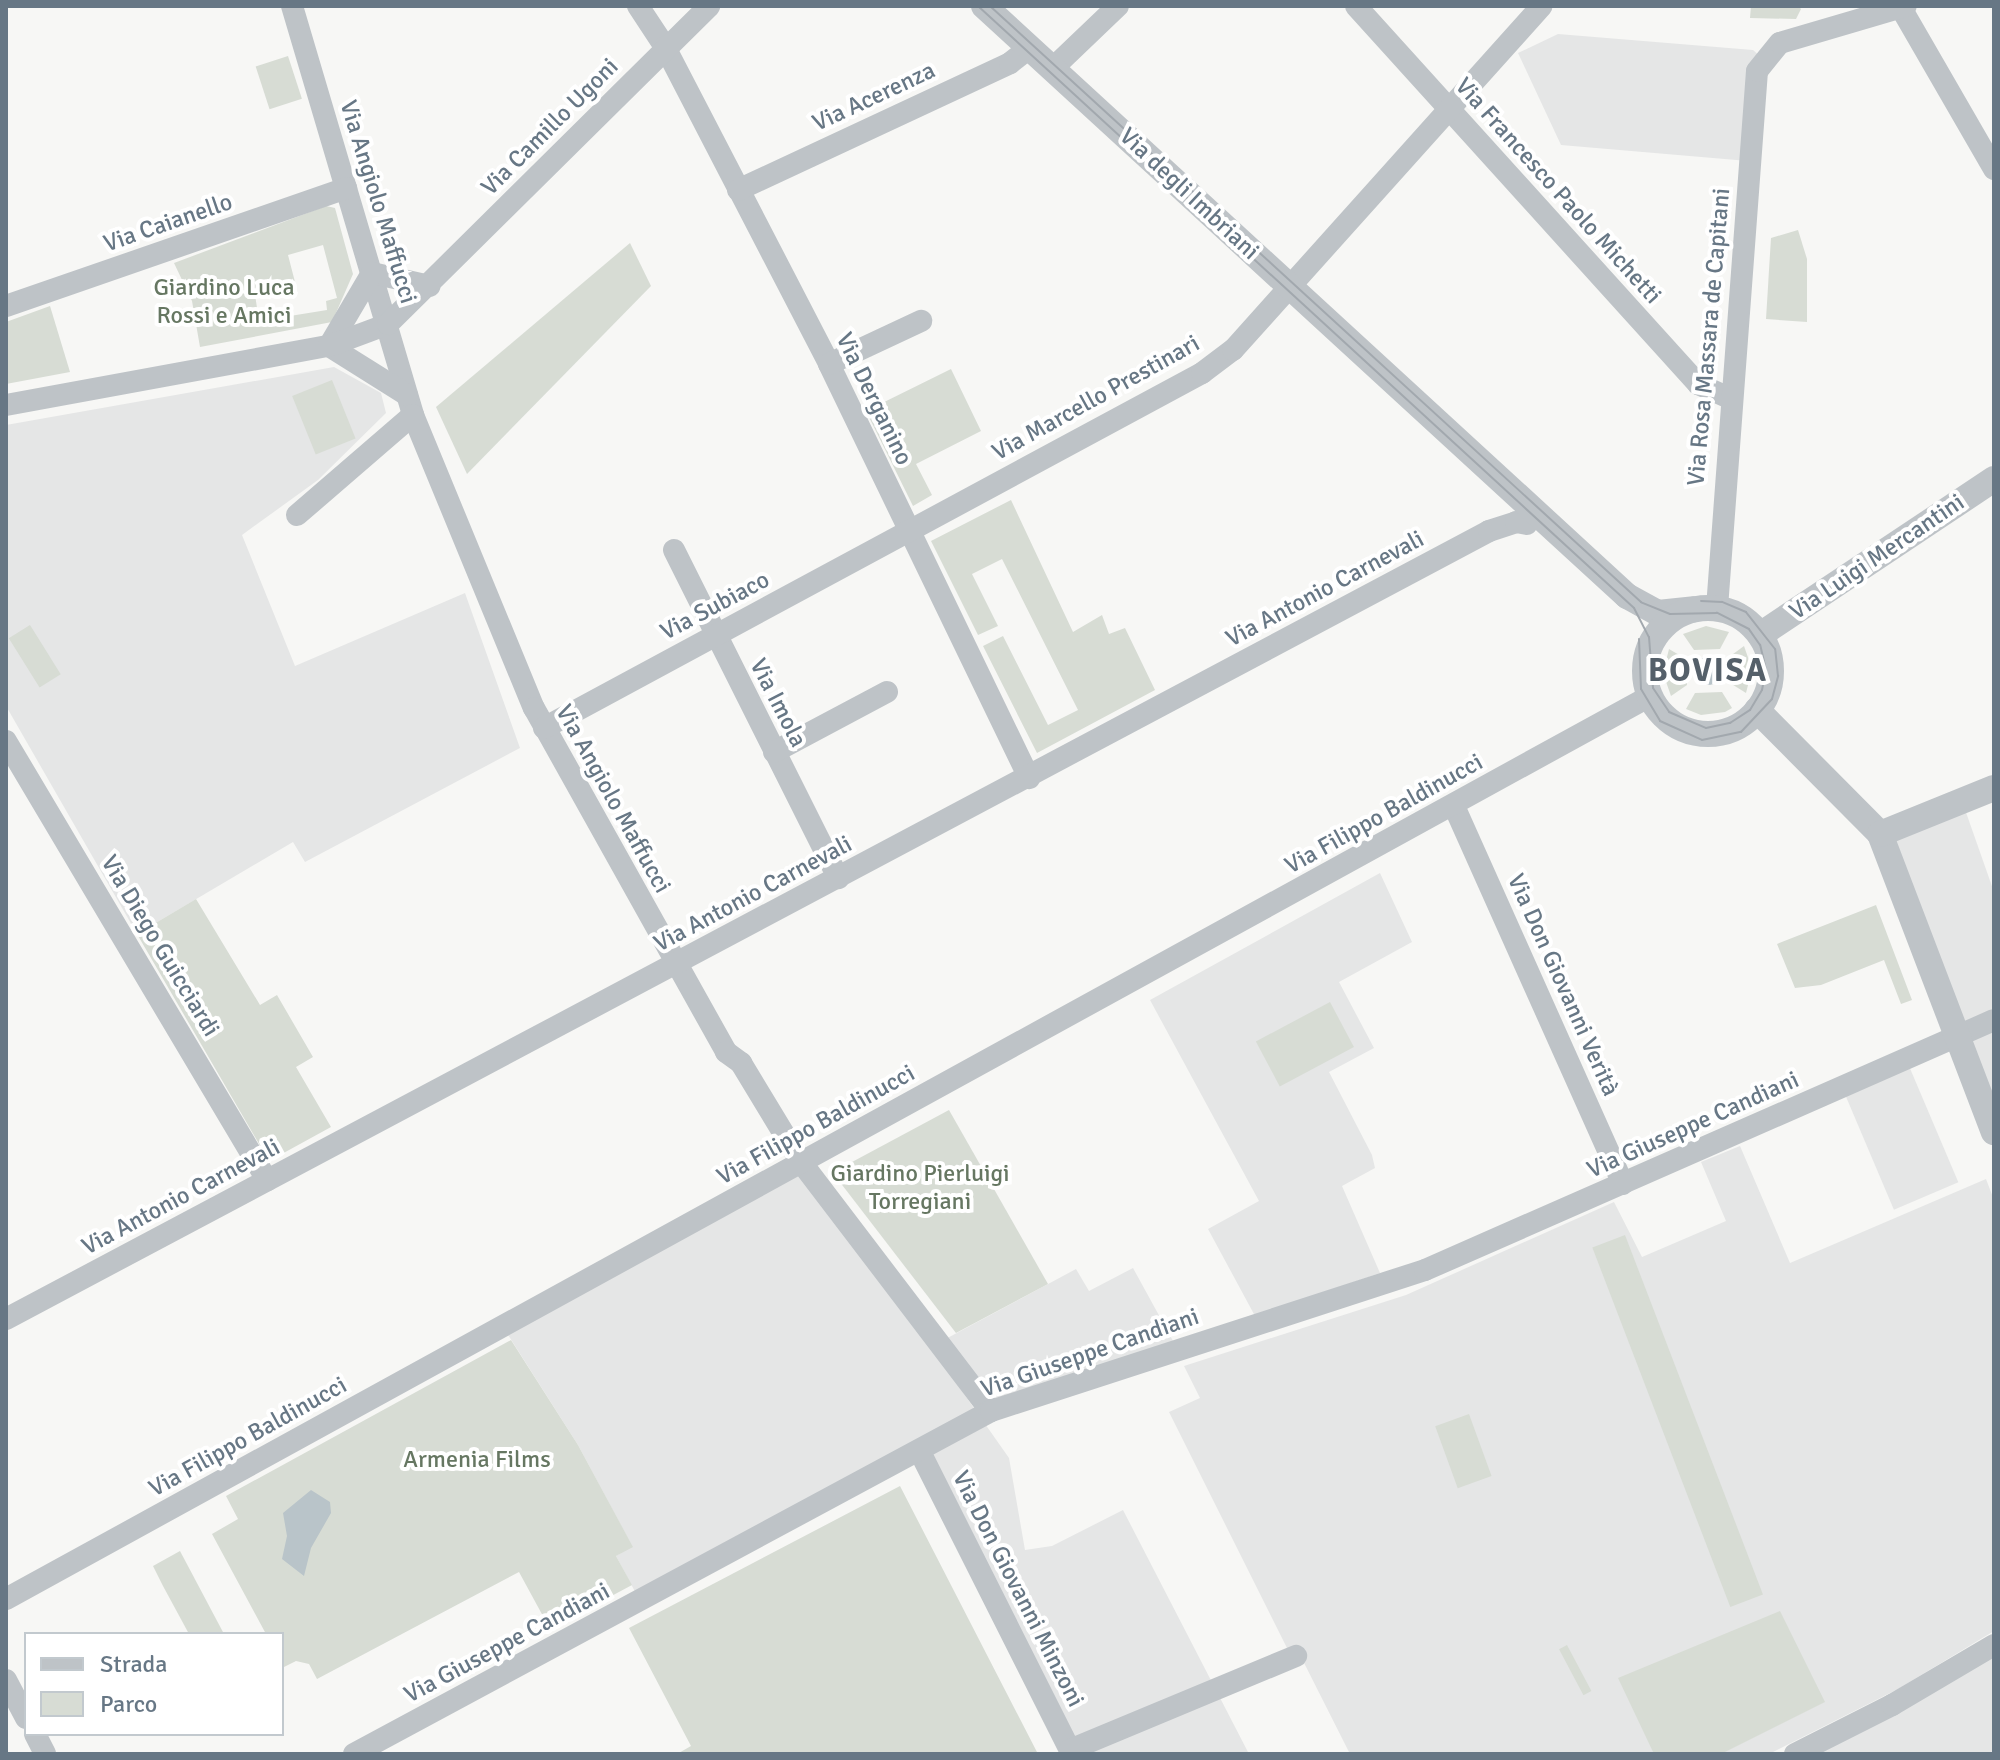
<!DOCTYPE html>
<meta charset="utf-8">
<style>
body{margin:0}
#map{position:relative;width:2000px;height:1760px;overflow:hidden;background:#f7f7f5;font-family:Signika,sans-serif}
div>[style]{position:absolute}
.built>*{inset:0;background:#e5e6e6;transform-origin:0 0}
.green>*{inset:0;background:#d7dcd4;transform-origin:0 0}
.water>*{inset:0;background:#b9c4c9}
.round{border-radius:50%}
.minor>*{height:22px;margin:-11px;padding:0 11px;transform-origin:11px;border-radius:11px;background:#bec3c7}
.tertiary>*{height:26px;margin:-13px;padding:0 13px;transform-origin:13px;border-radius:13px;background:#bec3c7}
.tertiary>.ring{margin:-13px;padding:0;box-sizing:content-box;background:none;border:26px solid #bec3c7;border-radius:50%}
.tram>*{height:2px;margin:-1px;padding:0 1px;transform-origin:1px;border-radius:1px;background:#a2a8ae}
span{translate:-50% -50%;white-space:nowrap;text-align:center;line-height:1.15;-webkit-text-stroke:8px #fff;paint-order:stroke}
.street-label{font-size:24px;color:#677785}
.park-label{font-size:24px;color:#667762}
.district-label{font-size:32px;color:#55606a;font-weight:700;letter-spacing:2px}
.frame{position:absolute;inset:0;border:8px solid #677785;pointer-events:none}
.legend{position:absolute;left:24px;top:1632px;width:260px;height:104px;box-sizing:border-box;background:#fff;border:2px solid #c2c9ce;margin:0;padding:10px 14px;list-style:none;font-size:24px;color:#677785}
.legend li{display:flex;align-items:center;gap:16px;height:40px}
.legend b{width:40px;border:2px solid #c2c9ce}
</style>
<div id="map">
<div class="built">
<div style="clip-path:polygon(1558px 34px,1753px 50px,1761px 57px,1748px 161px,1561px 145px,1518px 53px)"></div>
<div style="clip-path:polygon(334px 367px,381px 393px,386px 413px,318px 480px,242px 535px,295px 666px,465px 593px,520px 748px,305px 862px,293px 842px,137px 934px,6px 706px,6px 425px)"></div>
<div style="clip-path:polygon(1962px 801px,1994px 892px,1994px 1129px,1888px 831px)"></div>
<div style="clip-path:polygon(1380px 873px,1412px 942px,1339px 982px,1374px 1048px,1329px 1072px,1372px 1155px,1375px 1168px,1342px 1186px,1380px 1273px,1255px 1316px,1208px 1229px,1259px 1201px,1150px 1000px)"></div>
<div style="left:1906px;top:1059px;width:134px;height:70px;rotate:67deg"></div>
<div style="clip-path:polygon(1740px 1146px,1790px 1263px,1986px 1179px,1994px 1200px,1994px 1631px,1898px 1689px,1769px 1754px,1350px 1754px,1296px 1647px,1288px 1650px,1169px 1412px,1200px 1398px,1184px 1366px,1406px 1295px,1614px 1202px,1642px 1257px,1726px 1221px,1701px 1162px)"></div>
<div style="clip-path:polygon(801px 1162px,1009px 1458px,1025px 1550px,1052px 1546px,1123px 1510px,1249px 1754px,1073px 1754px,920px 1452px,640px 1601px,616px 1556px,632px 1546px,578px 1445px,503px 1327px)"></div>
<div style="clip-path:polygon(1133px 1268px,1178px 1350px,991px 1410px,940px 1342px,1076px 1269px,1089px 1291px)"></div>
<div style="clip-path:polygon(1994px 1646px,1994px 1754px,1795px 1754px)"></div>
</div>
<div class="green">
<div style="clip-path:polygon(1751px 6px,1798px 6px,1801px 9px,1796px 19px,1750px 18px)"></div>
<div style="left:288px;top:56px;width:45px;height:34px;rotate:72deg"></div>
<div style="clip-path:polygon(evenodd,326px 206px,335px 208px,353px 274px,332px 322px,200px 347px,192px 301px,174px 263px,326px 206px,323px 245px,337px 298px,326px 301px,327px 310px,259px 321px,254px 288px,295px 282px,288px 255px,323px 245px)"></div>
<div style="clip-path:polygon(1798px 230px,1807px 259px,1807px 322px,1766px 319px,1771px 238px)"></div>
<div style="clip-path:polygon(630px 243px,651px 286px,467px 474px,436px 407px)"></div>
<div style="clip-path:polygon(50px 306px,70px 372px,6px 384px,6px 322px)"></div>
<div style="clip-path:polygon(951px 369px,981px 431px,916px 464px,932px 495px,913px 506px,866px 411px)"></div>
<div style="left:332px;top:380px;width:63px;height:43px;rotate:68deg"></div>
<div style="clip-path:polygon(1011px 500px,1073px 632px,1102px 615px,1109px 634px,1125px 628px,1155px 690px,1037px 753px,983px 646px,1003px 636px,1048px 725px,1078px 710px,1002px 559px,972px 574px,998px 626px,978px 635px,931px 541px)"></div>
<div style="left:30px;top:625px;width:58px;height:25px;rotate:58deg"></div>
<div style="clip-path:polygon(1706px 626px,1729px 632px,1720px 649px,1694px 650px,1683px 634px)"></div>
<div style="clip-path:polygon(1744px 646px,1752px 669px,1746px 693px,1730px 683px,1729px 657px)"></div>
<div style="clip-path:polygon(1669px 649px,1686px 659px,1687px 685px,1671px 696px,1663px 673px)"></div>
<div style="clip-path:polygon(1722px 692px,1732px 708px,1725px 712px,1701px 715px,1686px 709px,1695px 693px)"></div>
<div style="clip-path:polygon(196px 899px,260px 1005px,277px 995px,313px 1057px,296px 1067px,331px 1127px,269px 1161px,137px 934px)"></div>
<div style="clip-path:polygon(1876px 905px,1912px 1000px,1901px 1004px,1884px 960px,1821px 985px,1795px 988px,1777px 944px)"></div>
<div style="left:1330px;top:1002px;width:51px;height:84px;rotate:62deg"></div>
<div style="clip-path:polygon(949px 1110px,1048px 1284px,956px 1333px,836px 1177px,839px 1169px)"></div>
<div style="left:1625px;top:1235px;width:385px;height:35px;rotate:69deg"></div>
<div style="clip-path:polygon(511px 1340px,578px 1445px,633px 1547px,616px 1556px,632px 1585px,550px 1629px,519px 1572px,317px 1679px,309px 1664px,296px 1661px,284px 1667px,282px 1634px,266px 1634px,212px 1534px,238px 1519px,226px 1496px)"></div>
<div style="left:1469px;top:1414px;width:66px;height:36px;rotate:70deg"></div>
<div style="clip-path:polygon(900px 1486px,1038px 1754px,677px 1754px,691px 1746px,629px 1628px)"></div>
<div style="clip-path:polygon(180px 1551px,224px 1634px,189px 1634px,163px 1586px,153px 1566px)"></div>
<div style="clip-path:polygon(1780px 1611px,1825px 1702px,1721px 1754px,1654px 1754px,1618px 1678px)"></div>
<div style="left:1567px;top:1645px;width:52px;height:9px;rotate:62deg"></div>
</div>
<div class="water">
<div class="round" style="left:1694px;top:657px;width:28px;height:28px"></div>
<div style="clip-path:polygon(311px 1490px,330px 1502px,331px 1513px,311px 1548px,304px 1576px,282px 1559px,287px 1536px,283px 1513px)"></div>
</div>
<div class="minor">
<div style="left:292px;top:6px;width:427px;rotate:73.5deg"></div>
<div style="left:413px;top:415px;width:317px;rotate:67.6deg"></div>
<div style="left:534px;top:708px;width:394px;rotate:60.8deg"></div>
<div style="left:726px;top:1052px;width:19px;rotate:36deg"></div>
<div style="left:741px;top:1063px;width:116px;rotate:58.8deg"></div>
<div style="left:801px;top:1162px;width:313px;rotate:52.7deg"></div>
<div style="left:638px;top:6px;width:49px;rotate:56.6deg"></div>
<div style="left:665px;top:47px;width:357px;rotate:62.6deg"></div>
<div style="left:829px;top:364px;width:460px;rotate:64.2deg"></div>
<div style="left:1356px;top:6px;width:510px;rotate:47.86deg"></div>
<div style="left:1698px;top:384px;width:35px;rotate:24deg"></div>
<div style="left:1901px;top:8px;width:186px;rotate:60deg"></div>
<div style="left:1052px;top:69px;width:91px;rotate:-43.7deg"></div>
<div style="left:738px;top:190px;width:300px;rotate:-25deg"></div>
<div style="left:1010px;top:63px;width:24px;rotate:-38deg"></div>
<div style="left:372px;top:273px;width:59px;rotate:12.6deg"></div>
<div style="left:6px;top:306px;width:360px;rotate:-19.1deg"></div>
<div style="left:329px;top:346px;width:92px;rotate:32.1deg"></div>
<div style="left:329px;top:346px;width:85px;rotate:-59.5deg"></div>
<div style="left:829px;top:364px;width:102px;rotate:-25.1deg"></div>
<div style="left:6px;top:405px;width:328px;rotate:-10.4deg"></div>
<div style="left:329px;top:346px;width:63px;rotate:-20.4deg"></div>
<div style="left:388px;top:324px;width:452px;rotate:-44.7deg"></div>
<div style="left:297px;top:515px;width:153px;rotate:-40.8deg"></div>
<div style="left:674px;top:550px;width:367px;rotate:63.4deg"></div>
<div style="left:1717px;top:608px;width:538px;rotate:-85.74deg"></div>
<div style="left:1757px;top:71px;width:36px;rotate:-51deg"></div>
<div style="left:1780px;top:43px;width:131px;rotate:-16.4deg"></div>
<div style="left:544px;top:728px;width:748px;rotate:-28.35deg"></div>
<div style="left:1202px;top:373px;width:39px;rotate:-37deg"></div>
<div style="left:1233px;top:350px;width:462px;rotate:-48.1deg"></div>
<div style="left:6px;top:741px;width:511px;rotate:59.27deg"></div>
<div style="left:774px;top:752px;width:128px;rotate:-28deg"></div>
<div style="left:1454px;top:806px;width:414px;rotate:65.9deg"></div>
<div style="left:6px;top:1319px;width:1679px;rotate:-27.98deg"></div>
<div style="left:1489px;top:531px;width:28px;rotate:-18deg"></div>
<div style="left:1516px;top:522px;width:11px;rotate:10deg"></div>
<div style="left:920px;top:1452px;width:338px;rotate:63.3deg"></div>
<div style="left:6px;top:1599px;width:1876px;rotate:-28.78deg"></div>
<div style="left:6px;top:1680px;width:43px;rotate:62.2deg"></div>
<div style="left:35px;top:1734px;width:22px;rotate:63deg"></div>
<div style="left:1070px;top:1750px;width:245px;rotate:-22.6deg"></div>
<div style="left:354px;top:1754px;width:723px;rotate:-28.3deg"></div>
<div style="left:991px;top:1411px;width:456px;rotate:-18deg"></div>
<div style="left:1425px;top:1270px;width:621px;rotate:-23.72deg"></div>
<div style="left:1795px;top:1754px;width:109px;rotate:-26.8deg"></div>
<div style="left:1892px;top:1705px;width:118px;rotate:-30.5deg"></div>
</div>
<div class="tertiary">
<div style="left:984px;top:6px;width:873px;rotate:42.54deg"></div>
<div style="left:1627px;top:596px;width:35px;rotate:29deg"></div>
<div style="left:1658px;top:613px;width:36px;rotate:-6deg"></div>
<div class="ring" style="left:1645px;top:608px;width:100px;height:100px"></div>
<div style="left:1760px;top:635px;width:281px;rotate:-33.7deg"></div>
<div style="left:1757px;top:710px;width:175px;rotate:45.2deg"></div>
<div style="left:1880px;top:834px;width:319px;rotate:69.1deg"></div>
<div style="left:1880px;top:834px;width:123px;rotate:-22deg"></div>
</div>
<div class="tram">
<div style="left:978px;top:6px;width:890px;rotate:42.54deg"></div>
<div style="left:1634px;top:608px;width:33px;rotate:63deg"></div>
<div style="left:1649px;top:637px;width:51px;rotate:85.5deg"></div>
<div style="left:1653px;top:688px;width:29px;rotate:56deg"></div>
<div style="left:1669px;top:712px;width:40px;rotate:23.4deg"></div>
<div style="left:1706px;top:728px;width:25px;rotate:-12deg"></div>
<div style="left:1730px;top:723px;width:24px;rotate:-33deg"></div>
<div style="left:1750px;top:710px;width:23px;rotate:-59deg"></div>
<div style="left:1762px;top:690px;width:20px;rotate:-79deg"></div>
<div style="left:1766px;top:670px;width:26px;rotate:-103deg"></div>
<div style="left:1760px;top:645px;width:19px;rotate:-125deg"></div>
<div style="left:1749px;top:629px;width:36px;rotate:-153deg"></div>
<div style="left:1717px;top:613px;width:47px;rotate:178.8deg"></div>
<div style="left:1670px;top:614px;width:31px;rotate:-158deg"></div>
<div style="left:1641px;top:602px;width:883px;rotate:-137.53deg"></div>
<div style="left:1639px;top:639px;width:50px;rotate:87.7deg"></div>
<div style="left:1641px;top:689px;width:37px;rotate:59deg"></div>
<div style="left:1660px;top:721px;width:46px;rotate:24.3deg"></div>
<div style="left:1702px;top:740px;width:40px;rotate:-12deg"></div>
<div style="left:1741px;top:732px;width:45px;rotate:-46.8deg"></div>
<div style="left:1772px;top:699px;width:24px;rotate:-75deg"></div>
<div style="left:1778px;top:676px;width:27px;rotate:-96deg"></div>
<div style="left:1775px;top:649px;width:47px;rotate:-128.1deg"></div>
<div style="left:1746px;top:612px;width:26px;rotate:-157deg"></div>
<div style="left:1722px;top:602px;width:21px;rotate:-177deg"></div>
</div>
<div class="street-label">
<span style="left:874px;top:97px;rotate:-25deg">Via Acerenza</span>
<span style="left:550px;top:127px;rotate:-45deg">Via Camillo Ugoni</span>
<span style="left:1558px;top:191px;rotate:48deg">Via Francesco Paolo Michetti</span>
<span style="left:1189px;top:194px;rotate:43deg">Via degli Imbriani</span>
<span style="left:378px;top:202px;rotate:73deg">Via Angiolo Maffucci</span>
<span style="left:168px;top:223px;rotate:-19deg">Via Caianello</span>
<span style="left:1709px;top:337px;rotate:-85deg">Via Rosa Massara de Capitani</span>
<span style="left:1096px;top:398px;rotate:-29deg">Via Marcello Prestinari</span>
<span style="left:874px;top:399px;rotate:64deg">Via Derganino</span>
<span style="left:1877px;top:557px;rotate:-34deg">Via Luigi Mercantini</span>
<span style="left:1325px;top:589px;rotate:-28deg">Via Antonio Carnevali</span>
<span style="left:715px;top:606px;rotate:-28deg">Via Subiaco</span>
<span style="left:778px;top:703px;rotate:63deg">Via Imola</span>
<span style="left:613px;top:799px;rotate:61deg">Via Angiolo Maffucci</span>
<span style="left:1384px;top:814px;rotate:-29deg">Via Filippo Baldinucci</span>
<span style="left:753px;top:894px;rotate:-28deg">Via Antonio Carnevali</span>
<span style="left:160px;top:946px;rotate:59deg">Via Diego Guicciardi</span>
<span style="left:1563px;top:985px;rotate:66deg">Via Don Giovanni Verità</span>
<span style="left:816px;top:1125px;rotate:-29deg">Via Filippo Baldinucci</span>
<span style="left:1693px;top:1125px;rotate:-24deg">Via Giuseppe Candiani</span>
<span style="left:181px;top:1197px;rotate:-28deg">Via Antonio Carnevali</span>
<span style="left:1090px;top:1353px;rotate:-19deg">Via Giuseppe Candiani</span>
<span style="left:248px;top:1437px;rotate:-29deg">Via Filippo Baldinucci</span>
<span style="left:1018px;top:1589px;rotate:63deg">Via Don Giovanni Minzoni</span>
<span style="left:507px;top:1643px;rotate:-28deg">Via Giuseppe Candiani</span>
</div>
<div class="park-label">
<span style="left:224px;top:302px">Giardino Luca<br>Rossi e Amici</span>
<span style="left:920px;top:1188px">Giardino Pierluigi<br>Torregiani</span>
<span style="left:477px;top:1460px">Armenia Films</span>
</div>
<div class="district-label">
<span style="left:1708px;top:671px">BOVISA</span>
</div>
<div class="frame"></div>
<ul class="legend">
<li><b style="height:10px;background:#bec3c7"></b>Strada</li>
<li><b style="height:22px;background:#d7dcd4"></b>Parco</li>
</ul>
</div>
